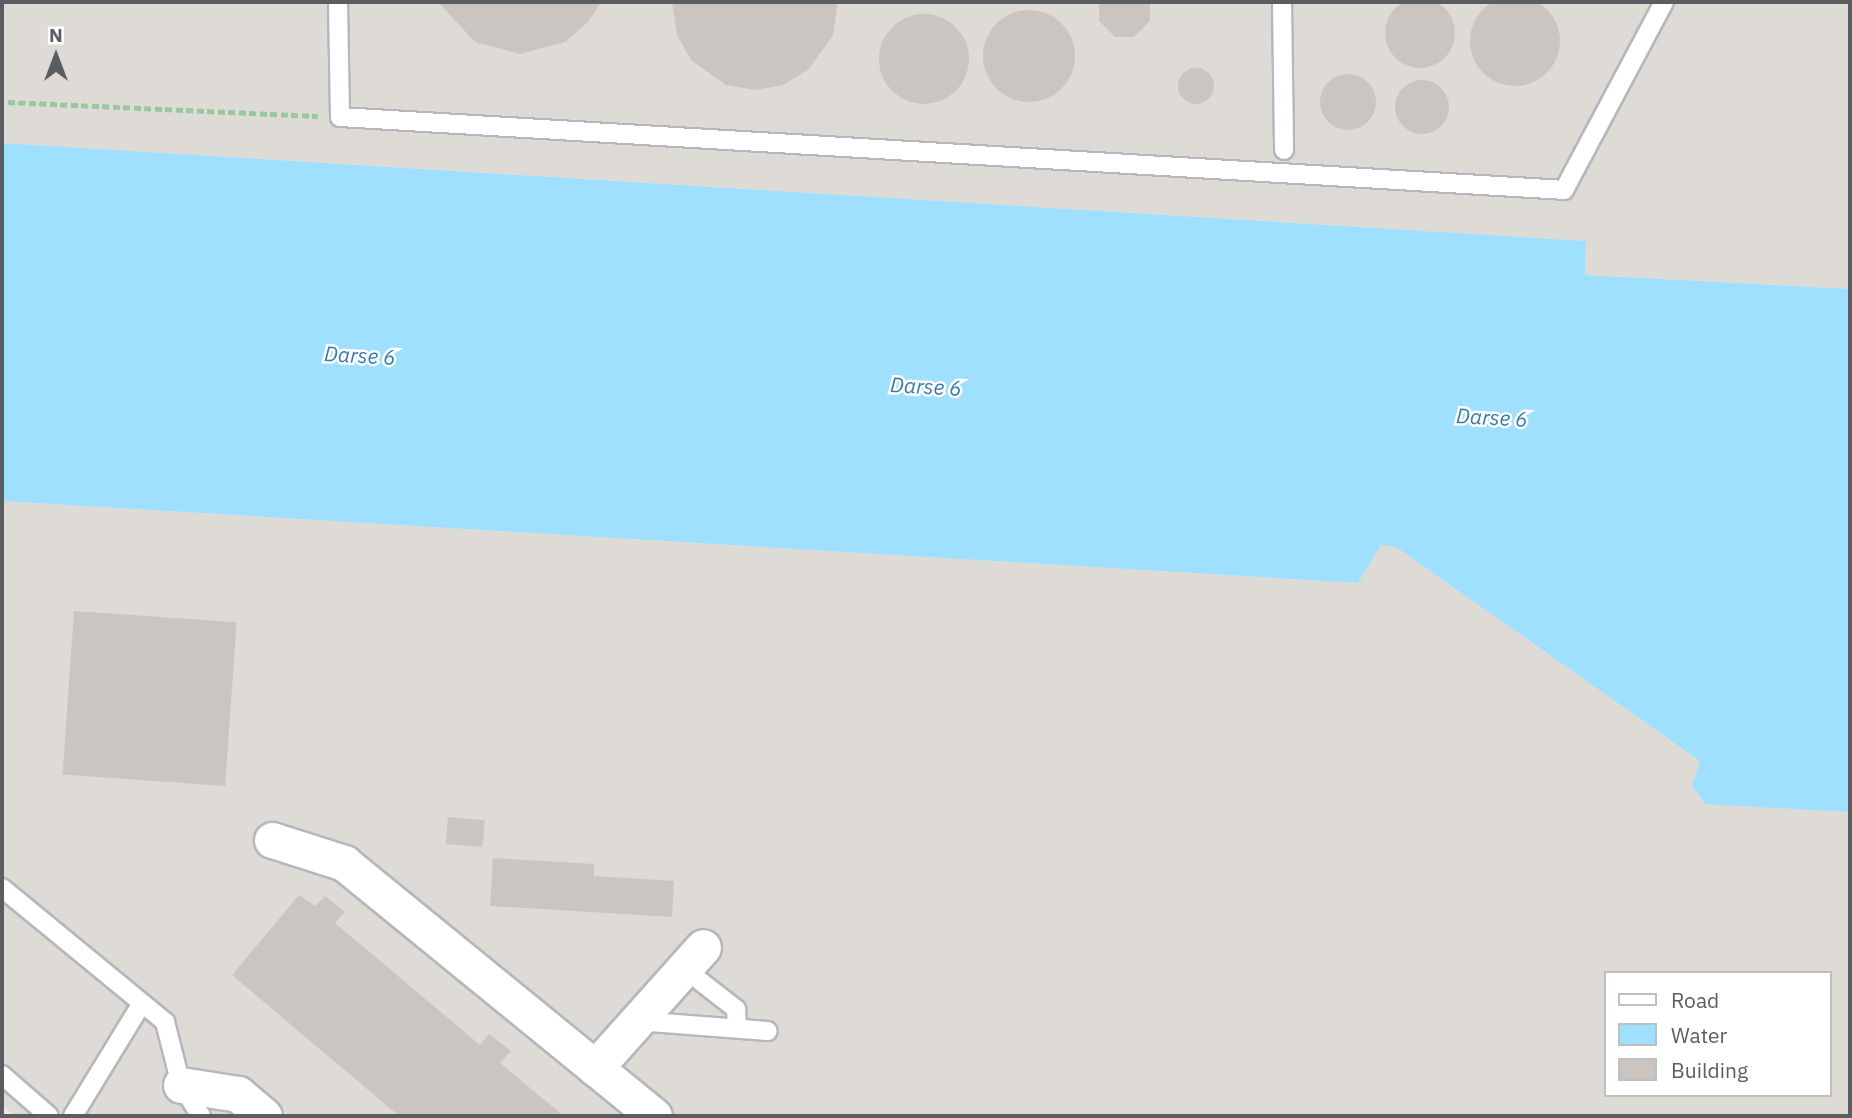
<!DOCTYPE html>
<style>
body{margin:0}
#map{position:relative;width:1852px;height:1118px;overflow:hidden;background:#ede9e1;font-family:"IBM Plex Sans",sans-serif}
div>[style]{position:absolute}
.industrial>*{inset:0;background:#dedbd6}
.water>*{inset:0;background:#9fdfff}
.building>*{inset:0;background:#cac5c0;transform-origin:0 0}
.round{border-radius:50%}
.path>*{height:4.5px;margin-top:-2.25px;transform-origin:0;background:repeating-linear-gradient(90deg,#98c8a0 0 7px,transparent 0 10.5px)}
.roads{filter:drop-shadow(2px 0 #b4b8bc) drop-shadow(-2px 0 #b4b8bc) drop-shadow(0 2px #b4b8bc) drop-shadow(0 -2px #b4b8bc)}
.service>*{height:18px;margin:-9px;padding:0 9px;transform-origin:9px;border-radius:9px;background:#fff}
.minor>*{height:35px;margin:-17.5px;padding:0 17.5px;transform-origin:17.5px;border-radius:17.5px;background:#fff}
span{translate:-50% -50%;white-space:nowrap;text-align:center;line-height:1.15;-webkit-text-stroke:5px #fff;paint-order:stroke}
.water-label{font-size:21px;color:#3a7ba7;font-style:italic}
.frame{position:absolute;inset:0;border:4px solid #5a5e62;pointer-events:none}
.legend{position:absolute;left:1604px;top:971px;width:228px;height:126px;box-sizing:border-box;background:#fff;border:2px solid #bdbfc0;margin:0;padding:9px 12px;list-style:none;font-size:21px;color:#5a5e62}
.legend li{display:flex;align-items:center;gap:14px;height:35px}
.legend b{width:35px;border:2px solid #bdbfc0}
.north{position:absolute;left:21px;top:21px;width:70px;height:70px;-webkit-text-stroke:5px #fff;paint-order:stroke;rotate:0deg;font-size:19px;font-weight:700;line-height:28px;text-align:center;color:#5a5e62}
.north::after{content:'';display:block;margin:auto;width:24px;height:32px;background:#5a5e62;clip-path:polygon(50% 0,100% 100%,50% 72%,0 100%)}
</style>
<div id="map">
<div class="industrial">
<div style="clip-path:polygon(2px 2px,1850px 2px,1850px 289px,1585px 275px,1586px 241px,2px 143px)"></div>
<div style="clip-path:polygon(evenodd,2px 501px,1358px 583px,1381px 545px,1396px 547px,1700px 761px,1692px 786px,1705px 803px,1850px 812px,1850px 1116px,15px 1116px,2px 1105px,2px 501px,1605px 973px,1829px 973px,1829px 1095px,1605px 1095px,1605px 973px)"></div>
</div>
<div class="water">
<div style="clip-path:polygon(2px 143px,1586px 241px,1585px 275px,1850px 289px,1850px 812px,1705px 804px,1692px 786px,1700px 761px,1396px 547px,1381px 545px,1358px 583px,2px 501px)"></div>
</div>
<div class="building">
<div class="round" style="left:1470px;top:-4px;width:90px;height:90px"></div>
<div class="round" style="left:1385px;top:-2px;width:70px;height:70px"></div>
<div style="clip-path:polygon(438px 2px,601px 2px,589px 21px,565px 42px,520px 54px,475px 42px)"></div>
<div style="clip-path:polygon(672px 2px,837px 2px,837px 7px,833px 35px,808px 70px,783px 85px,755px 90px,726px 85px,691px 60px,677px 35px)"></div>
<div style="clip-path:polygon(1099px 2px,1150px 2px,1150px 21px,1134px 37px,1115px 37px,1099px 21px)"></div>
<div class="round" style="left:983px;top:10px;width:92px;height:92px"></div>
<div class="round" style="left:879px;top:14px;width:90px;height:90px"></div>
<div class="round" style="left:1178px;top:68px;width:36px;height:36px"></div>
<div class="round" style="left:1320px;top:74px;width:56px;height:56px"></div>
<div class="round" style="left:1395px;top:80px;width:54px;height:54px"></div>
<div style="left:74px;top:611px;width:163px;height:164px;rotate:4deg"></div>
<div style="left:448px;top:817px;width:37px;height:27px;rotate:5deg"></div>
<div style="clip-path:polygon(493px 858px,594px 864px,594px 876px,674px 881px,672px 917px,490px 906px)"></div>
<div style="clip-path:polygon(299px 895px,315px 906px,325px 896px,345px 912px,335px 923px,480px 1045px,489px 1034px,511px 1051px,500px 1063px,564px 1116px,399px 1116px,232px 975px)"></div>
</div>
<div class="path">
<div style="left:8px;top:102px;width:310px;rotate:2.6deg"></div>
</div>
<div class="roads">
<div class="service">
<div style="left:338px;top:2px;width:115px;rotate:89deg"></div>
<div style="left:340px;top:117px;width:1226px;rotate:3.41deg"></div>
<div style="left:1564px;top:190px;width:213px;rotate:-62deg"></div>
<div style="left:1282px;top:2px;width:148px;rotate:89.2deg"></div>
<div style="left:2px;top:888px;width:211px;rotate:39.4deg"></div>
<div style="left:165px;top:1022px;width:65px;rotate:75.7deg"></div>
<div style="left:181px;top:1085px;width:37px;rotate:57deg"></div>
<div style="left:700px;top:981px;width:46px;rotate:37.9deg"></div>
<div style="left:736px;top:1009px;width:19px;rotate:87deg"></div>
<div style="left:637px;top:1021px;width:131px;rotate:4.4deg"></div>
<div style="left:2px;top:1075px;width:62px;rotate:41.1deg"></div>
<div style="left:73px;top:1116px;width:132px;rotate:-58.6deg"></div>
</div>
<div class="minor">
<div style="left:272px;top:840px;width:76px;rotate:17.7deg"></div>
<div style="left:344px;top:863px;width:400px;rotate:39.2deg"></div>
<div style="left:595px;top:1068px;width:162px;rotate:-48.2deg"></div>
<div style="left:181px;top:1085px;width:58px;rotate:9deg"></div>
<div style="left:238px;top:1094px;width:34px;rotate:40deg"></div>
</div>
</div>
<div class="water-label">
<span style="left:360px;top:355px;rotate:3deg">Darse 6</span>
<span style="left:926px;top:386px;rotate:3deg">Darse 6</span>
<span style="left:1492px;top:417px;rotate:3deg">Darse 6</span>
</div>
<div class="frame"></div>
<ul class="legend">
<li><b style="height:9px;background:#fff"></b>Road</li>
<li><b style="height:19px;background:#9fdfff"></b>Water</li>
<li><b style="height:19px;background:#cac5c0"></b>Building</li>
</ul>
<div class="north">N</div>
</div>
